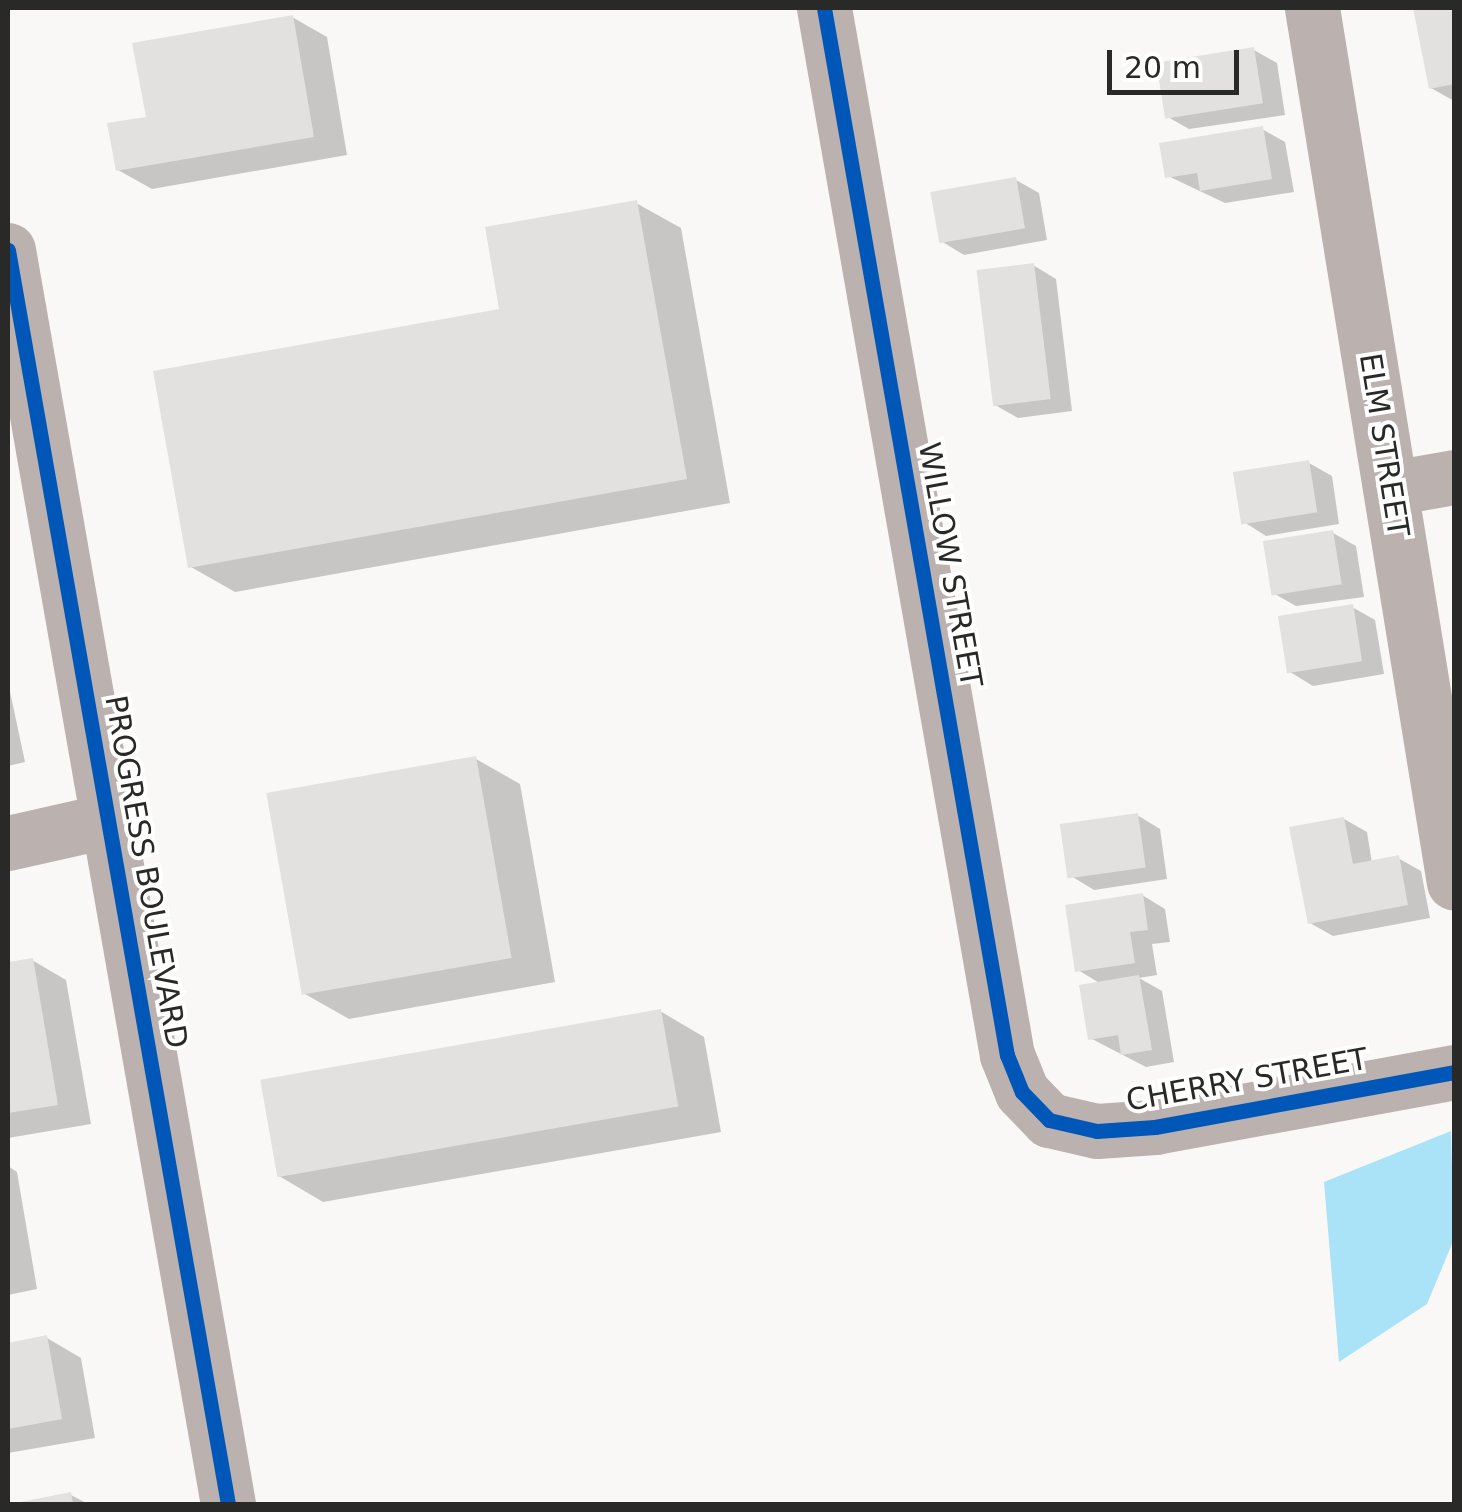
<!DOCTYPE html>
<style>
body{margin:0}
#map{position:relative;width:1462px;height:1512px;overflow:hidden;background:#faf8f6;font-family:"DejaVu Sans",sans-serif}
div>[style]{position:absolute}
.water>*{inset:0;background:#aae2f8}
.shadow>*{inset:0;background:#0003}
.building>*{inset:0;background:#e3e1e0;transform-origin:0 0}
.minor>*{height:55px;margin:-27.5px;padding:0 27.5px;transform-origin:27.5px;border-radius:27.5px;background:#bbb1af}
.cycleway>*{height:15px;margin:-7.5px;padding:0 7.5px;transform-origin:7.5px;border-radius:7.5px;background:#0057b8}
span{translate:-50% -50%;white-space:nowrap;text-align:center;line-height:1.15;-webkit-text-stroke:8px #fff;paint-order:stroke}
.street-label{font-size:30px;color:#292927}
.frame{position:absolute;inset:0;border:10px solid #292927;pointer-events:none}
.scale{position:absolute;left:1107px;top:50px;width:132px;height:45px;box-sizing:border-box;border:5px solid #292927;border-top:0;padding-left:12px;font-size:30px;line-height:35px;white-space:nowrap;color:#292927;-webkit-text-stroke:8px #fff;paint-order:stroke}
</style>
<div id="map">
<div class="water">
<div style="clip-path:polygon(1451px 1131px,1454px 1239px,1427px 1304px,1339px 1362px,1324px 1182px)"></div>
</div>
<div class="shadow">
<div style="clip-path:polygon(1416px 8px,1454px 8px,1454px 101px,1431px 88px)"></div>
<div style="clip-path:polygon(292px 17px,327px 37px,347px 155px,152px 189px,118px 170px,149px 119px)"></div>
<div style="clip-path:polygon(1254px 50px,1277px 63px,1285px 115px,1189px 129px,1166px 116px)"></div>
<div style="clip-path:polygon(1262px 129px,1285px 142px,1294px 192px,1225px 203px,1168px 176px)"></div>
<div style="clip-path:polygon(1016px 180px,1039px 193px,1047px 240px,964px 255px,941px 241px)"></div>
<div style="clip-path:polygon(636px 203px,681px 228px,730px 503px,235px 592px,191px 567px)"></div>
<div style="clip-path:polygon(1033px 265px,1056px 279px,1072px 411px,1018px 418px,995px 405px)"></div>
<div style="clip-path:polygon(1309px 463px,1332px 476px,1339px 524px,1266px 536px,1244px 522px)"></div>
<div style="clip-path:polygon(1333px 533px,1356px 546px,1364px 597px,1296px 606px,1273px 593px)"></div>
<div style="clip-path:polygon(1352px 607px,1375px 620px,1384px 674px,1313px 686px,1290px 672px)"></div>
<div style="clip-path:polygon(8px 682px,25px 762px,8px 766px)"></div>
<div style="clip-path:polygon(476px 759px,520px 784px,555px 982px,349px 1019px,305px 994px)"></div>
<div style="clip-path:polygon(1137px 815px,1160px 829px,1167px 879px,1094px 890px,1071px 876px)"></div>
<div style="clip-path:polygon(1344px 819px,1367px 832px,1372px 863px,1398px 858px,1421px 871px,1430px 918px,1333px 936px,1310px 923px)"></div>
<div style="clip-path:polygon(1142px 895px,1165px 909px,1170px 942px,1152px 944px,1157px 975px,1139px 978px,1162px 991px,1174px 1062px,1146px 1067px,1090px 1038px,1101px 984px,1078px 970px)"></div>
<div style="clip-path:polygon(32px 960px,66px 980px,91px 1124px,8px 1138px,8px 965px)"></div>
<div style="clip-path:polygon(660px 1011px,704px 1037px,721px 1132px,323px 1202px,279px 1176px)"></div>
<div style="clip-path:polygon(8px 1166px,17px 1172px,37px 1289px,8px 1295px)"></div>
<div style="clip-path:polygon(47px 1338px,81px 1358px,95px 1438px,8px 1453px,8px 1345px)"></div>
<div style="clip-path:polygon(71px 1495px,88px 1504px,18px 1504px)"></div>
</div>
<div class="building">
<div style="clip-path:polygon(1413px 8px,1454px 8px,1454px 84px,1429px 89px)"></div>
<div style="clip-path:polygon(293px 15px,314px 137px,116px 171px,107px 123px,146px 117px,132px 43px)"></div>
<div style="left:1254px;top:47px;width:57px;height:99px;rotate:81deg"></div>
<div style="clip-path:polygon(1263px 126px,1272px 179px,1200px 191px,1197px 173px,1165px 178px,1159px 143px)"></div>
<div style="left:1016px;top:177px;width:52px;height:87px;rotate:80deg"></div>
<div style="clip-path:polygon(637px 200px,687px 479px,188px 568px,153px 371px,499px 309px,485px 227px)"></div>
<div style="left:1034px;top:263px;width:137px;height:58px;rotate:83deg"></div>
<div style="left:1309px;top:460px;width:53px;height:77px;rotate:81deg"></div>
<div style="left:1333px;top:530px;width:55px;height:71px;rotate:81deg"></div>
<div style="left:1353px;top:604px;width:58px;height:76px;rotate:81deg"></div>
<div style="left:476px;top:756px;width:205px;height:213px;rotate:80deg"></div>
<div style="left:1138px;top:813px;width:55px;height:79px;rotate:82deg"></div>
<div style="clip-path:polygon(1344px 817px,1353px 864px,1399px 855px,1408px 905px,1308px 924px,1289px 827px)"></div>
<div style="clip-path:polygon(1143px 893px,1148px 930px,1130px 932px,1135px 963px,1075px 972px,1065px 905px)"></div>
<div style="clip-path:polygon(33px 958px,58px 1105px,8px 1113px,8px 962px)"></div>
<div style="clip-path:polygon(1139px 975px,1152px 1050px,1121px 1055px,1118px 1035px,1088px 1040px,1079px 985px)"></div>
<div style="left:661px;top:1009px;width:99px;height:407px;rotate:80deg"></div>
<div style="clip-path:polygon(47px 1335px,62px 1419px,8px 1429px,8px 1343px)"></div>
<div style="clip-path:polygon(71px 1492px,73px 1504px,15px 1504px,15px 1503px)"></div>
</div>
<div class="minor">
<div style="left:824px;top:8px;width:1063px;rotate:80.09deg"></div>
<div style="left:1007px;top:1055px;width:40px;rotate:68deg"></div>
<div style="left:1022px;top:1092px;width:39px;rotate:46deg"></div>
<div style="left:1049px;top:1120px;width:49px;rotate:12.9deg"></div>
<div style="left:1097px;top:1131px;width:58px;rotate:-3.9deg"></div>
<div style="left:1155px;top:1127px;width:304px;rotate:-10.4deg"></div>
<div style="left:1312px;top:8px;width:886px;rotate:80.78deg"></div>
<div style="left:8px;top:250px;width:1273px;rotate:80.05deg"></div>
<div style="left:1391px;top:488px;width:64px;rotate:-9.9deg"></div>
<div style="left:8px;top:843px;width:105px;rotate:-12.7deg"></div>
</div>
<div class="cycleway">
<div style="left:824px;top:8px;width:1063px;rotate:80.09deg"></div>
<div style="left:1007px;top:1055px;width:40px;rotate:68deg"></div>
<div style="left:1022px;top:1092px;width:39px;rotate:46deg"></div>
<div style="left:1049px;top:1120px;width:49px;rotate:12.9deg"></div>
<div style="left:1097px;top:1131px;width:58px;rotate:-3.9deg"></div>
<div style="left:1155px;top:1127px;width:304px;rotate:-10.4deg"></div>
<div style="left:8px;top:250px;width:1273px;rotate:80.05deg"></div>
</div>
<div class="street-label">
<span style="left:1384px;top:445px;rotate:81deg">ELM STREET</span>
<span style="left:950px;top:565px;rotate:80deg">WILLOW STREET</span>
<span style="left:146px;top:872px;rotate:80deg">PROGRESS BOULEVARD</span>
<span style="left:1247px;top:1080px;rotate:-10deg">CHERRY STREET</span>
</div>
<div class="frame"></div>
<div class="scale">20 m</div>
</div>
